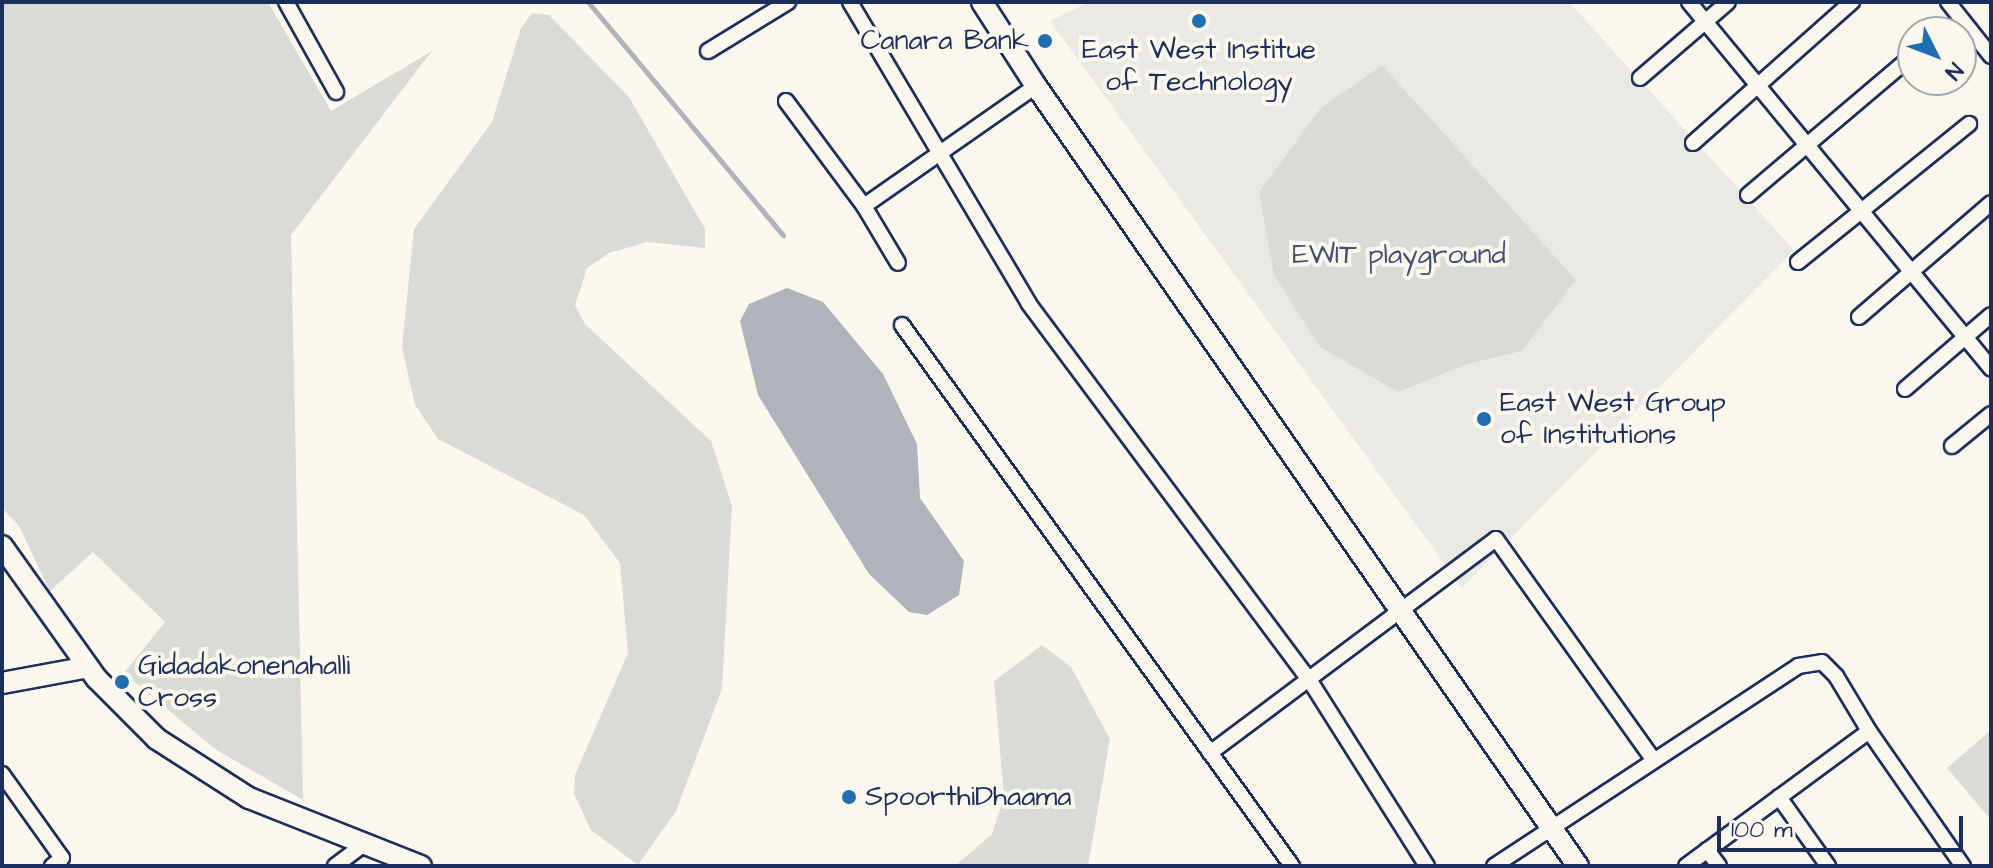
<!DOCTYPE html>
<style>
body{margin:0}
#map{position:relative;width:1993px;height:868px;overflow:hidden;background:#fbf7ec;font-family:"Architects Daughter",sans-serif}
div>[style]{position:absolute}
.built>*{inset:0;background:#eae8e2}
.green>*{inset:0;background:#dadad7}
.water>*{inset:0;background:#afb3bb}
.stream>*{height:5px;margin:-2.5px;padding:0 2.5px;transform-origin:2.5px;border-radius:2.5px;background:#afb3bb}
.roads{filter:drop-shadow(2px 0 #1b2f5e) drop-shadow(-2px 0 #1b2f5e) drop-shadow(0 2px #1b2f5e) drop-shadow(0 -2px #1b2f5e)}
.street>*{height:14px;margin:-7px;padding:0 7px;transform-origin:7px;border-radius:7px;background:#fbf7ec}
.secondary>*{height:20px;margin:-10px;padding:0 10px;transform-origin:10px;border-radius:10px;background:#fbf7ec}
.dots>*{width:22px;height:22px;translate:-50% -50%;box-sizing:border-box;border:4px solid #fbf7ec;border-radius:50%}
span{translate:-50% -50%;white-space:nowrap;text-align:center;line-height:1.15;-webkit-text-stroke:8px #fbf7ec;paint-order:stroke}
.poi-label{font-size:28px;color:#1b2f5e}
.right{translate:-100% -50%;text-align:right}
.left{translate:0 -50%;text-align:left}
.park-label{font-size:28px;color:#415176}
.frame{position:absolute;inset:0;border:4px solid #1b2f5e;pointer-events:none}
.north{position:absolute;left:1897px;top:16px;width:80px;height:80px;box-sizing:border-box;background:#fbf7ec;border:2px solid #a1a7b3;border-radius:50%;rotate:132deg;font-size:22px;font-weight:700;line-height:32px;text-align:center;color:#1b2f5e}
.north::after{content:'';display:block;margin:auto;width:28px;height:36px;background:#1f6fb2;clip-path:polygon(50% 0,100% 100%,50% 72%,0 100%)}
.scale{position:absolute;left:1717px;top:816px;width:246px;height:36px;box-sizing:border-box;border:4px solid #1b2f5e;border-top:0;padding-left:10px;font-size:24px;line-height:28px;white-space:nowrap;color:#1b2f5e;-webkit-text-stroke:6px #fbf7ec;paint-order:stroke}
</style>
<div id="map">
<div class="built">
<div style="clip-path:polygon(1089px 2px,1569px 2px,1794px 250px,1462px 588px,1050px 21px)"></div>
</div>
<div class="green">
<div style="clip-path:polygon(2px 2px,268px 2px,331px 111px,432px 51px,291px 235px,303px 800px,215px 749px,124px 673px,165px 622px,93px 552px,50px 591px,19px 526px,2px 508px)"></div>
<div style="clip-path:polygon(532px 13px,549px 15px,629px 97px,705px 229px,705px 248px,647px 242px,609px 253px,587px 268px,575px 305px,585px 324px,711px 441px,732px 506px,722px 689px,676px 811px,638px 865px,591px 830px,574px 794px,575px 775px,628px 653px,620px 563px,584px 515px,438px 439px,415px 405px,402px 347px,414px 229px,492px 122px,521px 28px)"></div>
<div style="clip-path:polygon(1382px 65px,1576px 280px,1522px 351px,1467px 364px,1398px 392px,1320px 347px,1274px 275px,1259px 192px,1320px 109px)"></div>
<div style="clip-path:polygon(1042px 645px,1071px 667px,1110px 739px,1088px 866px,955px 866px,992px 834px,1004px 797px,994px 681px)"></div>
<div style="clip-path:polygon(1991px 730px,1991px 820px,1947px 768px)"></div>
</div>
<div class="water">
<div style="clip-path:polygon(787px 288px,823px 302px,883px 374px,917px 444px,920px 498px,964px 561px,959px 595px,927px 615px,909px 612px,869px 574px,758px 395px,740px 321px,749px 304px)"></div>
</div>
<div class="stream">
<div style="left:588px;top:2px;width:304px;rotate:50.1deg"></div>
</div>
<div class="roads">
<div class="street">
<div style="left:286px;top:2px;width:103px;rotate:60.9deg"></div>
<div style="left:850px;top:2px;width:351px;rotate:59.3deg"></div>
<div style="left:1029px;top:304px;width:470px;rotate:53.3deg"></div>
<div style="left:1310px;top:681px;width:219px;rotate:57.7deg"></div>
<div style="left:1689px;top:2px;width:475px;rotate:50.5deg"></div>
<div style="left:1948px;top:2px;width:69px;rotate:51.5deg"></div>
<div style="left:708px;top:51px;width:94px;rotate:-31.5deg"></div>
<div style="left:1640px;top:78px;width:116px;rotate:-40.8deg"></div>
<div style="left:786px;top:101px;width:131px;rotate:53.4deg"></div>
<div style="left:864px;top:206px;width:66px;rotate:59.2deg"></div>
<div style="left:1693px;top:143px;width:213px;rotate:-41.6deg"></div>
<div style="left:1748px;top:195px;width:216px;rotate:-40.3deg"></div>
<div style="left:864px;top:206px;width:210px;rotate:-34.9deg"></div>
<div style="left:1798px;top:262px;width:220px;rotate:-38.9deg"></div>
<div style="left:1859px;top:317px;width:174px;rotate:-40.8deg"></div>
<div style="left:902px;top:325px;width:667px;rotate:54.21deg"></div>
<div style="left:1905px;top:389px;width:113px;rotate:-40.7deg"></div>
<div style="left:1952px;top:446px;width:50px;rotate:-39.4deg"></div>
<div style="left:1210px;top:753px;width:357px;rotate:-36.8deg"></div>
<div style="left:1496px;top:539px;width:270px;rotate:54.5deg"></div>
<div style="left:2px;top:774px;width:103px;rotate:54.5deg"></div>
<div style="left:62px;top:858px;width:13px;rotate:141deg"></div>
<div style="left:1779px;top:797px;width:85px;rotate:54.6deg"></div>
<div style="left:1707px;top:850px;width:20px;rotate:53deg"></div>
<div style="left:335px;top:866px;width:39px;rotate:-37deg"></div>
<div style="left:1494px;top:866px;width:364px;rotate:-33.3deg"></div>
<div style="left:1798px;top:666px;width:24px;rotate:-9deg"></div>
<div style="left:1822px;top:662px;width:20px;rotate:45deg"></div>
<div style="left:1836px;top:676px;width:64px;rotate:59deg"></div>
<div style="left:1869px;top:731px;width:165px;rotate:55.2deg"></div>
<div style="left:1686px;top:866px;width:227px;rotate:-36.4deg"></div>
</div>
<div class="secondary">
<div style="left:982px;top:2px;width:100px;rotate:57.3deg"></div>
<div style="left:1036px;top:86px;width:950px;rotate:55.21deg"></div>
<div style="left:2px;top:546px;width:163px;rotate:54.5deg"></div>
<div style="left:97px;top:679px;width:85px;rotate:45deg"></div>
<div style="left:157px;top:739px;width:109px;rotate:32.7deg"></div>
<div style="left:249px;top:798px;width:185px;rotate:21.6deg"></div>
<div style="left:2px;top:683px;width:87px;rotate:-10.5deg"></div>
</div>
</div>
<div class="dots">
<div style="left:1199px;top:21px;background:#1f6fb2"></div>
<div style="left:1045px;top:41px;background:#1f6fb2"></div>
<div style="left:1484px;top:419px;background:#1f6fb2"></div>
<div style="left:122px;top:682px;background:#1f6fb2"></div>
<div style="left:849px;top:797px;background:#1f6fb2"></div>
</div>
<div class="poi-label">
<span class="right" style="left:1029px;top:41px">Canara Bank</span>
<span style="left:1199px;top:66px">East West Institue<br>of Technology</span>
<span class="left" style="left:1500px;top:419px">East West Group<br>of Institutions</span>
<span class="left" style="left:138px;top:682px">Gidadakonenahalli<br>Cross</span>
<span class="left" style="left:865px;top:797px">SpoorthiDhaama</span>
</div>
<div class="park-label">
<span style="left:1399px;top:255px">EWIT playground</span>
</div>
<div class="frame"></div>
<div class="north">N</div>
<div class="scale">100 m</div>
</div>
